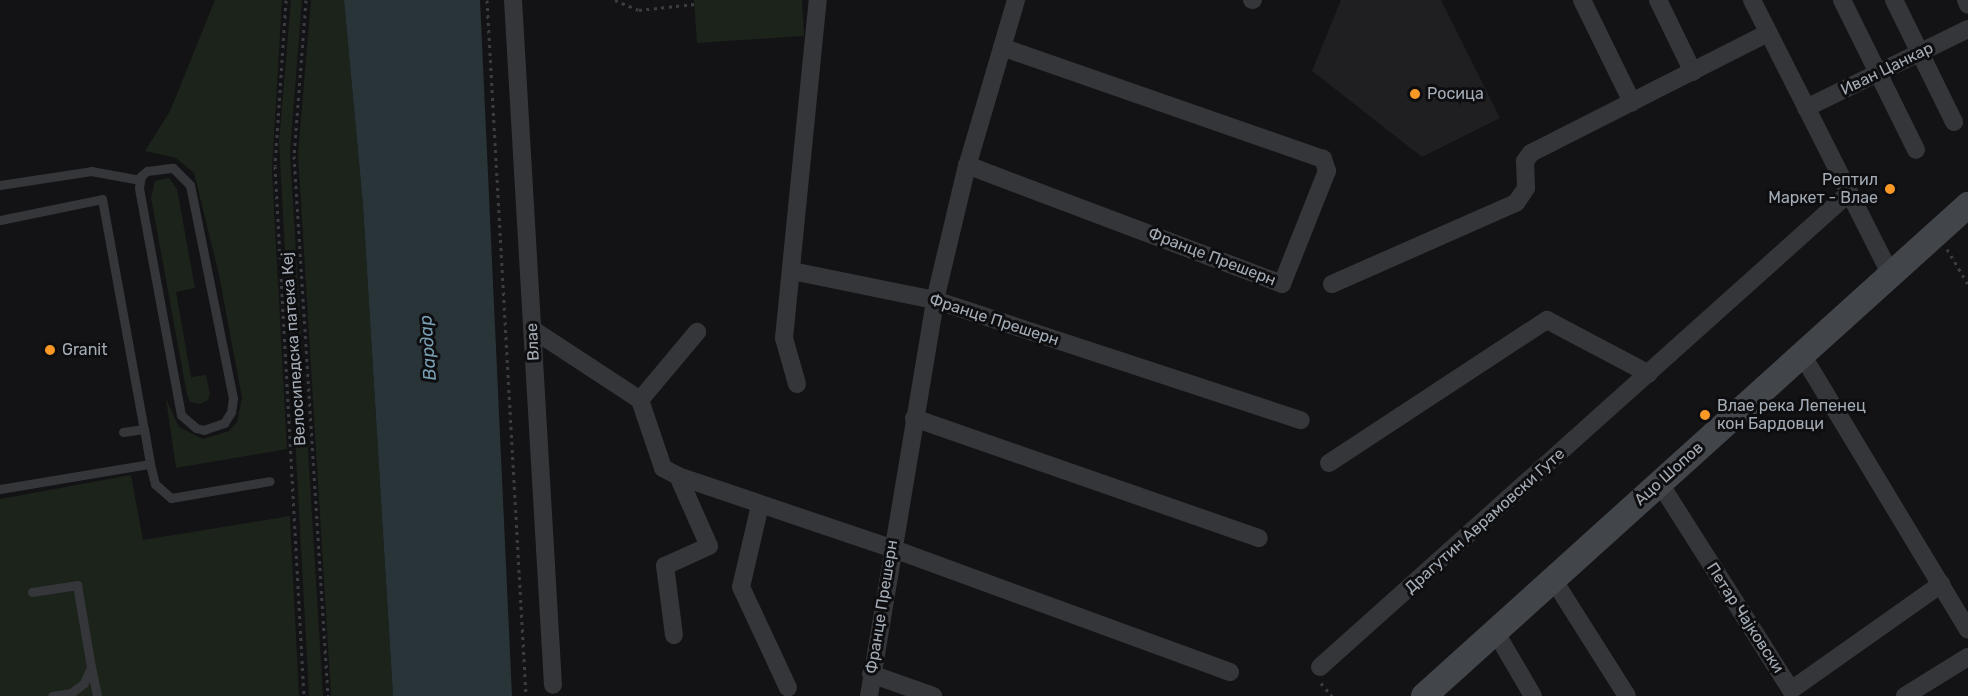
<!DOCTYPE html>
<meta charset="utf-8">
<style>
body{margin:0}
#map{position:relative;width:1968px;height:696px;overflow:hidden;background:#131315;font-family:Rubik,sans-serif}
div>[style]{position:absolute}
.built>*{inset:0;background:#1f1f22}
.green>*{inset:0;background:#1b231b}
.water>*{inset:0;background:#293439}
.path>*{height:3px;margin-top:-1.5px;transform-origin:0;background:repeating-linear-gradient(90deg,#3a3d41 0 3px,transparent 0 7.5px)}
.lane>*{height:9px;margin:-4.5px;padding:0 4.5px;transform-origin:4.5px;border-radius:4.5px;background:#34363a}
.street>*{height:18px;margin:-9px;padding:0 9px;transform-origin:9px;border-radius:9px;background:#34363a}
.secondary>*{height:26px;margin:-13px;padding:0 13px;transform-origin:13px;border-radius:13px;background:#42454a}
.dots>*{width:16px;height:16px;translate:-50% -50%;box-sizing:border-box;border:3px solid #0e0e10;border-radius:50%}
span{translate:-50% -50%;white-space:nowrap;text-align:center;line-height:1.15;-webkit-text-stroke:6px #0e0e10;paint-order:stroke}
.street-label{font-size:16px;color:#a4acb6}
.poi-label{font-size:16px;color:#a4acb6}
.left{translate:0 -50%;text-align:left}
.right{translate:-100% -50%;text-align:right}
.water-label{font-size:18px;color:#799fb3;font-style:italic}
</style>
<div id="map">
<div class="built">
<div style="clip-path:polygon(1341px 0,1441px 0,1500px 118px,1422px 157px,1312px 71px)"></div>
</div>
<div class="green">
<div style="clip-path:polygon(215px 0,282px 0,272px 170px,287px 449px,176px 468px,166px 399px,179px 427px,203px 439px,229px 431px,237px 422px,242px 398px,219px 275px,194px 173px,176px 158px,145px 151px,170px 111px)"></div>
<div style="clip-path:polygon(291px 0,302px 0,290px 153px,323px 696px,309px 696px,279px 141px)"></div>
<div style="clip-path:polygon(311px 0,344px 0,363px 205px,393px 696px,331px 696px,298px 154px)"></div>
<div style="clip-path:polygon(694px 0,802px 0,804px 36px,697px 43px)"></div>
<div style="clip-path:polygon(169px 178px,177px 189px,195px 288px,176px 292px,191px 377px,206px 375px,210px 393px,208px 400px,200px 404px,190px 402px,187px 395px,151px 198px,155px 181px)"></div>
<div style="clip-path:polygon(131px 475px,143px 540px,290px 516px,299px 696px,0 696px,0 499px)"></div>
</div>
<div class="water">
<div style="clip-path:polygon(344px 0,480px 0,512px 696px,393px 696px,363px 205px)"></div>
</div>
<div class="path">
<div style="left:286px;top:0;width:166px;rotate:93.8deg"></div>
<div style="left:275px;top:166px;width:531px;rotate:86.87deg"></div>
<div style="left:306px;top:0;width:156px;rotate:94.4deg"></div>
<div style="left:294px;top:156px;width:541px;rotate:86.4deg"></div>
<div style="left:487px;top:0;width:697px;rotate:86.79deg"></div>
<div style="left:615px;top:0;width:26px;rotate:23deg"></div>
<div style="left:639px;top:10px;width:56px;rotate:-6.1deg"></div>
<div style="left:1947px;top:249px;width:41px;rotate:59deg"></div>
<div style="left:1321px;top:683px;width:17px;rotate:50deg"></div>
</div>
<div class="lane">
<div style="left:173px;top:168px;width:24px;rotate:45deg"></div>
<div style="left:190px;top:185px;width:217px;rotate:78.6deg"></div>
<div style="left:233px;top:398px;width:14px;rotate:98deg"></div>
<div style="left:231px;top:412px;width:13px;rotate:122deg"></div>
<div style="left:224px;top:423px;width:21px;rotate:161deg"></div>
<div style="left:204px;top:430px;width:8px;rotate:-166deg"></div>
<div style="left:196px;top:428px;width:20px;rotate:-139deg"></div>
<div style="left:181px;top:415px;width:231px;rotate:-100.5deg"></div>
<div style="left:139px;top:188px;width:12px;rotate:-81deg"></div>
<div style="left:141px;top:176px;width:8px;rotate:-40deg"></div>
<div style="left:147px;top:171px;width:26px;rotate:-7deg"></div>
<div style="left:0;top:185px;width:92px;rotate:-8.7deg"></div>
<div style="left:91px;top:171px;width:50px;rotate:10.4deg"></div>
<div style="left:0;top:220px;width:104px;rotate:-11.6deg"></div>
<div style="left:102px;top:199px;width:234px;rotate:79.7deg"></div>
<div style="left:123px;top:432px;width:21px;rotate:-8deg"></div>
<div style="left:144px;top:429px;width:36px;rotate:80deg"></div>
<div style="left:0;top:489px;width:152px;rotate:-9.5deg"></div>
<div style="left:150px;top:464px;width:21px;rotate:76deg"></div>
<div style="left:155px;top:484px;width:21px;rotate:41deg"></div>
<div style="left:171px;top:498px;width:100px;rotate:-9.7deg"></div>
<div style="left:32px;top:592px;width:46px;rotate:-8.8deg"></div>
<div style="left:77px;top:585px;width:83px;rotate:80.3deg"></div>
<div style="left:91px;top:667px;width:17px;rotate:114deg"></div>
<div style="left:84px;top:683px;width:16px;rotate:142deg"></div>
<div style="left:71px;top:693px;width:19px;rotate:171deg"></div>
<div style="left:91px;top:667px;width:30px;rotate:78deg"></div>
</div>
<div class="street">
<div style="left:513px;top:0;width:686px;rotate:86.66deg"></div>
<div style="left:1252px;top:0;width:1px"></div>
<div style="left:1582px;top:0;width:114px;rotate:63.9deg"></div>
<div style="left:1658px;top:0;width:80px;rotate:64.1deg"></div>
<div style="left:1752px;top:0;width:306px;rotate:63.2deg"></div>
<div style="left:1842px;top:0;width:167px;rotate:63.7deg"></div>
<div style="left:1894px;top:0;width:136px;rotate:63.8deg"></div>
<div style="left:1966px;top:0;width:5px;rotate:68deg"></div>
<div style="left:1806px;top:108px;width:180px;rotate:-26deg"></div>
<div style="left:967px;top:165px;width:337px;rotate:20.7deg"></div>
<div style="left:1282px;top:284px;width:122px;rotate:-68.3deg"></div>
<div style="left:1327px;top:171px;width:13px;rotate:-108deg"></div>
<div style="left:1323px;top:159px;width:340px;rotate:-160.8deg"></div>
<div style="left:792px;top:271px;width:146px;rotate:11.5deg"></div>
<div style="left:935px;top:300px;width:385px;rotate:18.2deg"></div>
<div style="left:1332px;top:284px;width:201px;rotate:-23.8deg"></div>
<div style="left:1516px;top:203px;width:18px;rotate:-56deg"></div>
<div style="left:1526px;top:188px;width:27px;rotate:-92deg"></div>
<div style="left:1525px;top:161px;width:10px;rotate:-53deg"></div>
<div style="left:1531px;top:153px;width:266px;rotate:-26.9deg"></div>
<div style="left:532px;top:329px;width:129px;rotate:33.3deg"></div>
<div style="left:640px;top:400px;width:72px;rotate:71.3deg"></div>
<div style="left:663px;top:468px;width:17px;rotate:28deg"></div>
<div style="left:1801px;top:353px;width:323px;rotate:58.9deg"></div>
<div style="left:797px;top:384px;width:48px;rotate:-105.8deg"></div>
<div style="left:784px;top:338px;width:340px;rotate:-84.3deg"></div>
<div style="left:640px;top:400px;width:89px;rotate:-50deg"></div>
<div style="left:914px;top:418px;width:365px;rotate:19.2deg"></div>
<div style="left:1329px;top:463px;width:261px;rotate:-33.3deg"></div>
<div style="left:1547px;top:320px;width:115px;rotate:27.9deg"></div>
<div style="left:1659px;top:482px;width:246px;rotate:57.6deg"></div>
<div style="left:1791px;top:690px;width:184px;rotate:-35.2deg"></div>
<div style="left:760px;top:505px;width:84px;rotate:103deg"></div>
<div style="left:741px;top:587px;width:111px;rotate:65deg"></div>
<div style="left:1553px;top:579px;width:138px;rotate:57.7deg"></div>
<div style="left:1495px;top:631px;width:75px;rotate:59.7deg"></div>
<div style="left:674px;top:635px;width:70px;rotate:-97.4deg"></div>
<div style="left:665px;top:566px;width:48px;rotate:-24.4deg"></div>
<div style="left:709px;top:546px;width:77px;rotate:-113.9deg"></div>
<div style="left:678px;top:476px;width:225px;rotate:18.7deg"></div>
<div style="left:891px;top:548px;width:361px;rotate:20.1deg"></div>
<div style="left:1320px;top:667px;width:709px;rotate:-41.86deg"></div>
<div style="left:871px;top:674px;width:66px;rotate:19.5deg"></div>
<div style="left:869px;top:696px;width:401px;rotate:-80.5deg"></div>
<div style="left:935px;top:300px;width:134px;rotate:-76.6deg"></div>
<div style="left:966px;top:170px;width:177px;rotate:-73.6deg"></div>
<div style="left:1905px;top:696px;width:74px;rotate:-31.8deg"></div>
</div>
<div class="secondary">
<div style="left:1424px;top:696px;width:733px;rotate:-42.07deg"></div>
</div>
<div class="dots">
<div style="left:1415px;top:94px;background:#fb9826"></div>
<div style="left:1890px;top:189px;background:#fb9826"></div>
<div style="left:50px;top:350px;background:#fb9826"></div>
<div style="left:1705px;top:415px;background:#fb9826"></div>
</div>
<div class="street-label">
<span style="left:1887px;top:69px;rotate:-26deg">Иван Цанкар</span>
<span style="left:1212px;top:257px;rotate:21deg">Францe Прешерн</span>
<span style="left:994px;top:320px;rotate:18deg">Франце Прешерн</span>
<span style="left:533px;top:342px;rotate:-93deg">Влае</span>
<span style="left:294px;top:349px;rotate:-94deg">Велосипедска патека Кеј</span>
<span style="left:1669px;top:474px;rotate:-42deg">Ацо Шопов</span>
<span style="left:1485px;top:521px;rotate:-42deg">Драгутин Аврамовски Гуте</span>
<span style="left:882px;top:607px;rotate:-81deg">Францe Прешерн</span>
<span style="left:1745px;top:618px;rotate:57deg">Петар Чајковски</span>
</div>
<div class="poi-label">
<span class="left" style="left:1427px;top:94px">Росица</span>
<span class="right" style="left:1878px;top:189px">Рептил<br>Маркет - Влае</span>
<span class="left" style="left:62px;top:350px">Granit</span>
<span class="left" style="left:1717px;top:415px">Влае река Лепенец<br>кон Бардовци</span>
</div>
<div class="water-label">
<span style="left:428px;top:348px;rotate:-94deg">Вардар</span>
</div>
</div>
